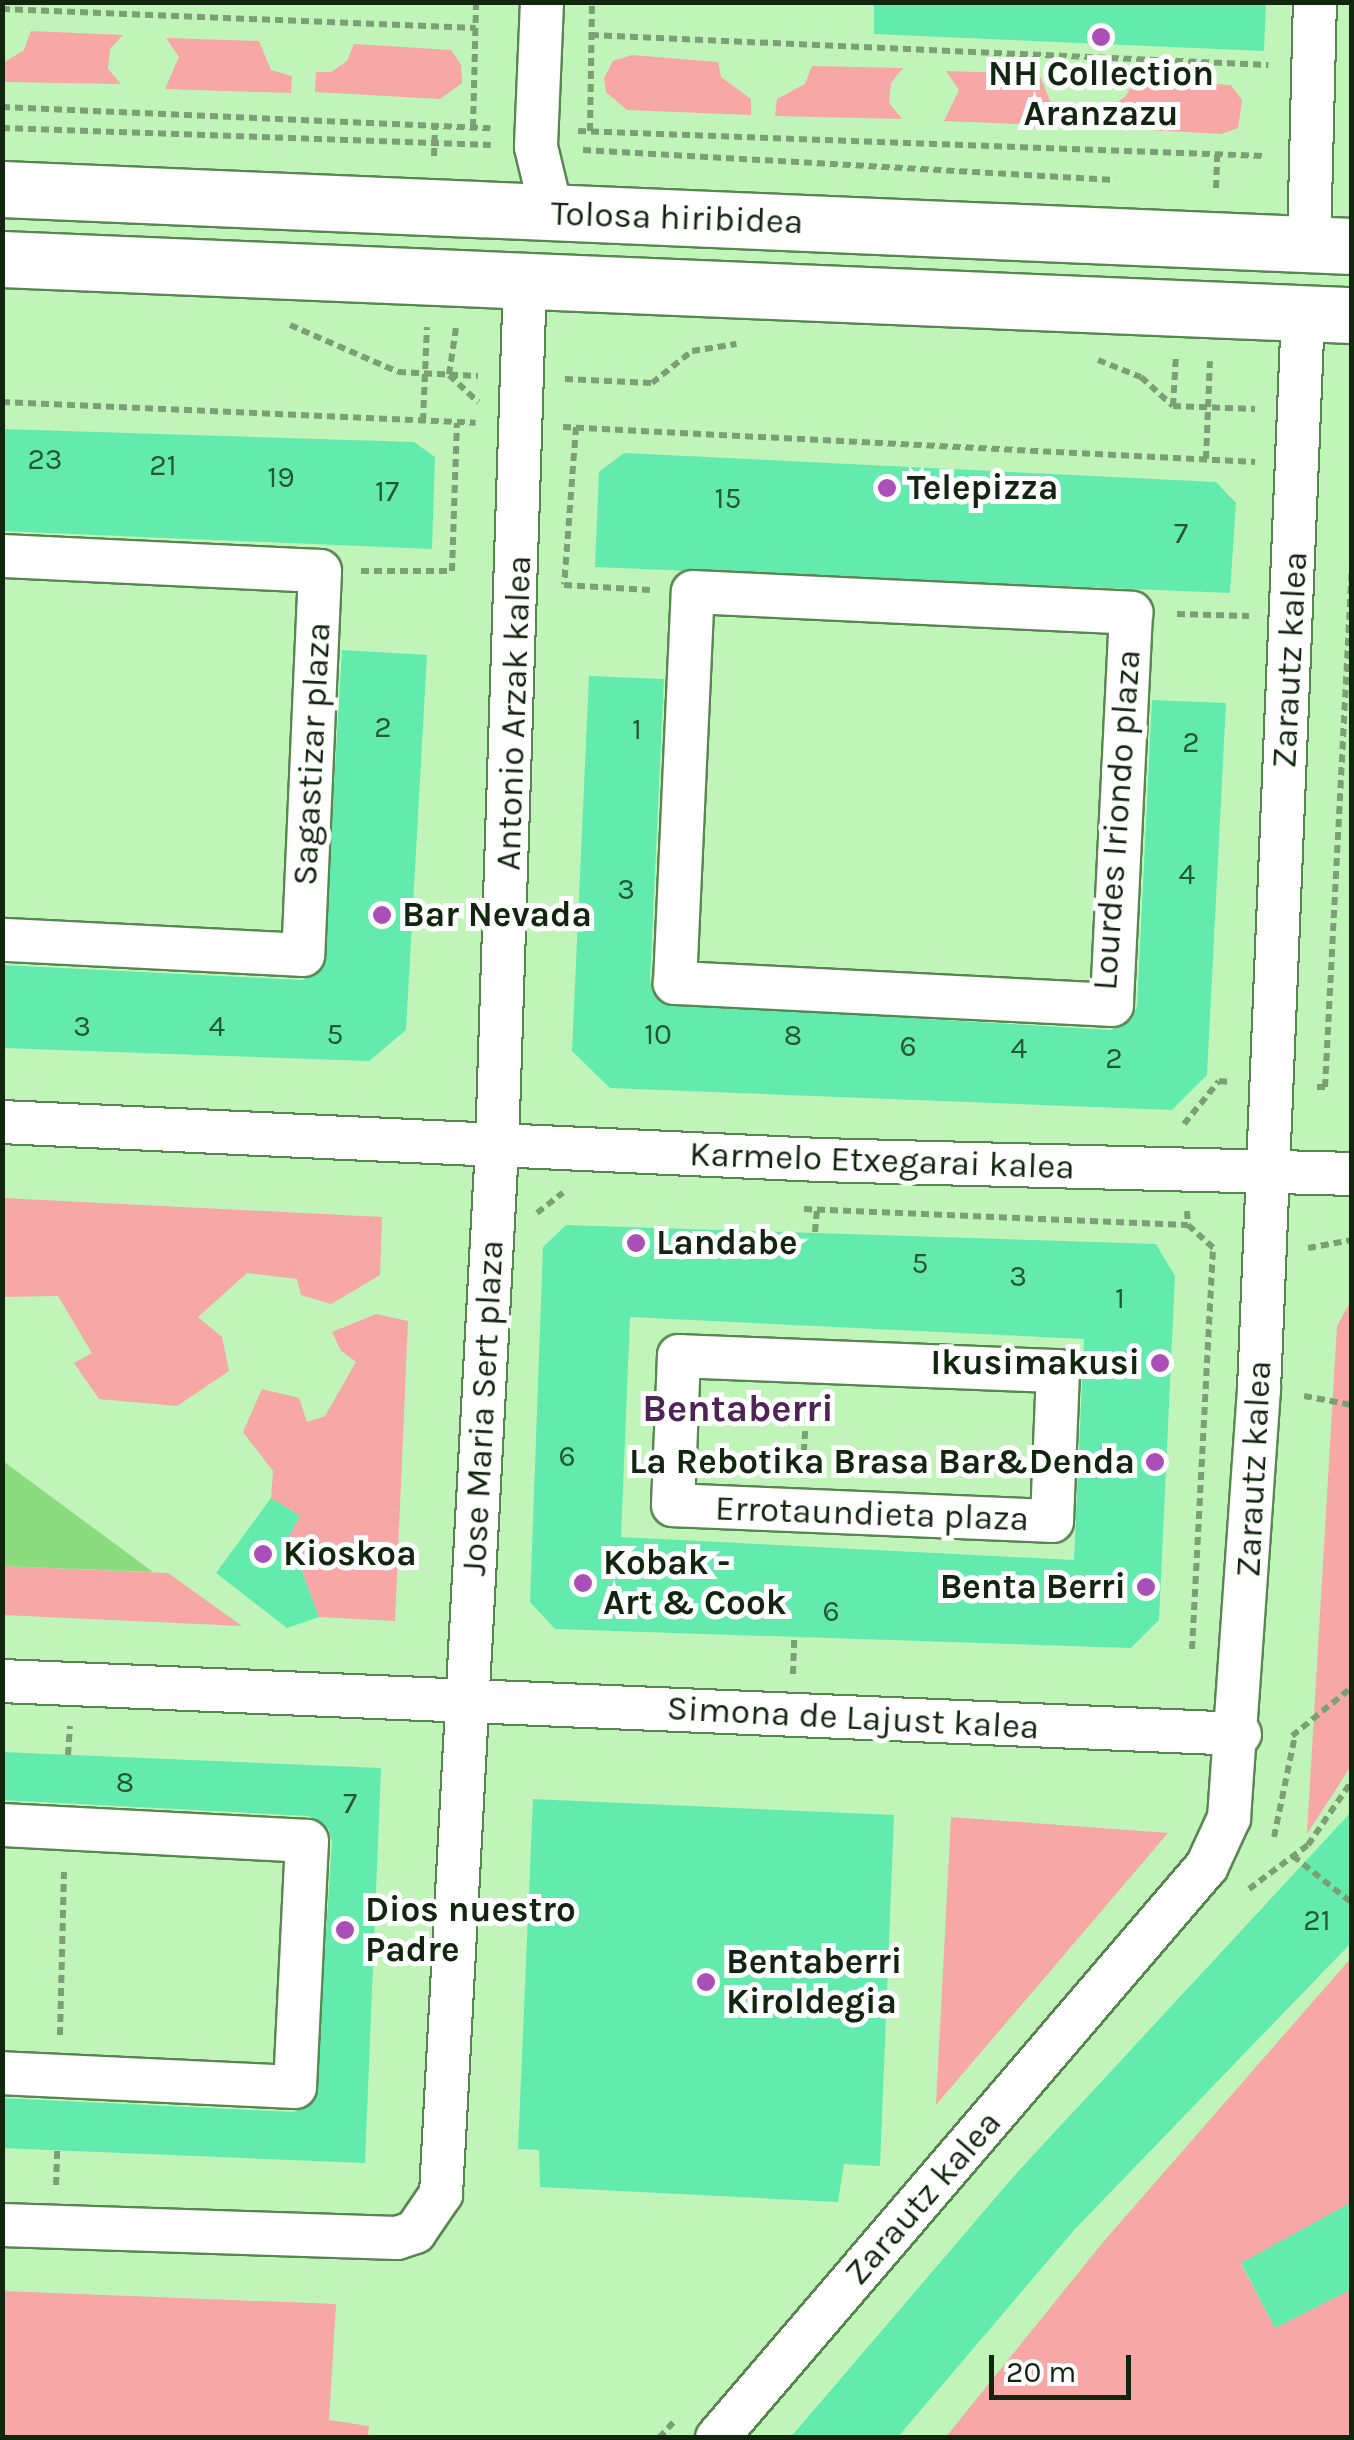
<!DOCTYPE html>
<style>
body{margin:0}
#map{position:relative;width:1354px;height:2440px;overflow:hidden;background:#c1f4b9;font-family:Karla,sans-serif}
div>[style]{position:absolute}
.green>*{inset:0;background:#f7a7a5}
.water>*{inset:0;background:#8bdb7f}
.building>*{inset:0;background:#63ebae}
.path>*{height:6px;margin-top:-3px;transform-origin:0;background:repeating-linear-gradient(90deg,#7aa074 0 8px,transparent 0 13px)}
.roads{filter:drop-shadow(2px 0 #588651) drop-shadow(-2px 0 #588651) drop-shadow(0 2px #588651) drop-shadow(0 -2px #588651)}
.street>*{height:42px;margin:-21px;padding:0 21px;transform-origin:21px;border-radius:21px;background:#fff}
.secondary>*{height:55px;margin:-27.5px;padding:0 27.5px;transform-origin:27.5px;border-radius:27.5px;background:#fff}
.dots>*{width:28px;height:28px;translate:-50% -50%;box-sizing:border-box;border:5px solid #fff;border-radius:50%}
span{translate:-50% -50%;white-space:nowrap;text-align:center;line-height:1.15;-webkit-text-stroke:10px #fff;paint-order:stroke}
.number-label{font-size:30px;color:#265637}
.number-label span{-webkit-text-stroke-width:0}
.poi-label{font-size:35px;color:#12250f;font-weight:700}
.left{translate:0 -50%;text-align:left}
.right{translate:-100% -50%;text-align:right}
.street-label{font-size:35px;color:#12250f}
.neighbourhood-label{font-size:38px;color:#4f2357;font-weight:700}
.frame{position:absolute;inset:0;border:5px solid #12250f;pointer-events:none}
.scale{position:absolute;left:989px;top:2355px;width:142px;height:45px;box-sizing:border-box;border:5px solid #12250f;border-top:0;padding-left:12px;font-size:30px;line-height:35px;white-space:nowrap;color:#12250f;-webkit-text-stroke:8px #fff;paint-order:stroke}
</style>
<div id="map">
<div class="green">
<div style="clip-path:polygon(31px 31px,123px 35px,110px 49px,108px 69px,121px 84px,3px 82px,3px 63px,24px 50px)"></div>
<div style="clip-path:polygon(166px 38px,259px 41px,271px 70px,292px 76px,291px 93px,165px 89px,179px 57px)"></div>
<div style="clip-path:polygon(354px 44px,451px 50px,461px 65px,462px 83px,440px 99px,315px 92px,316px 72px,331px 72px,347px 61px)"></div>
<div style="clip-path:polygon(632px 55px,718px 62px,721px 77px,751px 99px,751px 115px,627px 110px,606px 92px,604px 78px,613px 61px)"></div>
<div style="clip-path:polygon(812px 66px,903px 68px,891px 83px,889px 103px,902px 119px,775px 116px,777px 99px,805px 84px)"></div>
<div style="clip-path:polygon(946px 71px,1039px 74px,1051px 103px,1071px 109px,1072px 126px,944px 121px,959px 90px)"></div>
<div style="clip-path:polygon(1135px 79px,1231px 85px,1242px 100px,1238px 128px,1221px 134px,1095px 127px,1096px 107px,1111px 107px,1126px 96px)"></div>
<div style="clip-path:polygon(3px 1198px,382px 1217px,380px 1275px,331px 1304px,301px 1295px,297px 1279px,247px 1273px,198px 1317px,222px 1337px,229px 1371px,177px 1406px,99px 1399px,74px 1363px,92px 1353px,58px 1296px,3px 1297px)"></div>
<div style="clip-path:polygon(1351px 1301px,1351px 1766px,1307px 1834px,1337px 1326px)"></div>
<div style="clip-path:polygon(376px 1314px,408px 1321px,395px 1621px,319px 1617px,289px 1536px,300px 1516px,271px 1498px,273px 1471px,243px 1432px,262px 1389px,299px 1398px,307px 1422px,325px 1416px,356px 1362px,341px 1351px,332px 1332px)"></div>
<div style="clip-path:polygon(3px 1566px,168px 1573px,242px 1626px,3px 1615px)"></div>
<div style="clip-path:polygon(951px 1817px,1168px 1833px,936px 2105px)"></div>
<div style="clip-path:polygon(1351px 1958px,1351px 2204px,1241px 2264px,1275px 2328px,1351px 2289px,1351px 2437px,945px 2438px,1104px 2241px)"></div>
<div style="clip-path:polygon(3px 2291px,336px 2304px,329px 2420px,369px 2426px,368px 2437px,3px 2437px)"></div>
</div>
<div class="water">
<div style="clip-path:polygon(3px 1461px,153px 1572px,3px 1566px)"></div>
</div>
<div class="building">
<div style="clip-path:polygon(874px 2px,1266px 2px,1264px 51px,874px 34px)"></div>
<div style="clip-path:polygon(2px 429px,414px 442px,435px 457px,432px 549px,2px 531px)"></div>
<div style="clip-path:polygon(624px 453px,1216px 482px,1236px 503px,1230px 593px,595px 567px,599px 472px)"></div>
<div style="clip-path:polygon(342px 650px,427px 655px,406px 1030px,369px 1061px,2px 1048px,2px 965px,302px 980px,323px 969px)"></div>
<div style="clip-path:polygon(589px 676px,664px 679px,650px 982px,661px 1003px,1111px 1030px,1132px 1019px,1137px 1006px,1152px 700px,1226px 703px,1207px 1075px,1172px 1110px,610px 1088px,572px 1051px)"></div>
<div style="clip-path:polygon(evenodd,566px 1225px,1156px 1244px,1175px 1276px,1159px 1620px,1131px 1648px,555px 1629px,530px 1602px,543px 1247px,566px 1225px,630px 1317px,1084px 1339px,1074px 1560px,621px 1537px,630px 1317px)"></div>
<div style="clip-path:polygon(271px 1498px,300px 1516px,289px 1536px,319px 1617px,287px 1628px,216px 1573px)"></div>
<div style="clip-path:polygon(2px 1752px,381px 1768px,365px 2163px,2px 2148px,2px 2098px,294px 2112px,315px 2101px,332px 1842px,329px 1829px,308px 1816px,2px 1800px)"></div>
<div style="clip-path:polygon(533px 1799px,894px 1815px,880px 2166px,844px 2164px,838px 2202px,540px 2187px,539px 2150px,518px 2149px)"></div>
<div style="clip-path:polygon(1352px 1811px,1352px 1942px,1075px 2229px,897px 2438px,790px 2438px,1014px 2176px)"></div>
<div style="clip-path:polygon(1352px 2202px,1352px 2289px,1275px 2328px,1241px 2263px)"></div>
</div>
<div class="path">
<div style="left:2px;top:9px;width:474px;rotate:2.3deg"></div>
<div style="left:591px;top:35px;width:678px;rotate:2.54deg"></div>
<div style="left:2px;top:107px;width:489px;rotate:2.5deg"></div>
<div style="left:473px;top:127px;width:125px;rotate:-88.6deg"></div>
<div style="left:2px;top:128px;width:489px;rotate:2deg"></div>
<div style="left:578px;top:131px;width:687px;rotate:2.08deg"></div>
<div style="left:590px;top:131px;width:129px;rotate:-89.1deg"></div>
<div style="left:583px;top:150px;width:533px;rotate:3.23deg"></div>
<div style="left:434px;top:156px;width:31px;rotate:-88deg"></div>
<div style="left:1216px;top:188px;width:34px;rotate:-88deg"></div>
<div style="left:290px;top:325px;width:118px;rotate:23.5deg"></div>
<div style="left:398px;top:372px;width:80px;rotate:2.9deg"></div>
<div style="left:456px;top:328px;width:48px;rotate:98.5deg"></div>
<div style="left:449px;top:375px;width:40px;rotate:43deg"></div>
<div style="left:1098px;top:360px;width:46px;rotate:21.6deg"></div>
<div style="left:1141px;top:377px;width:43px;rotate:42.2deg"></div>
<div style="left:1173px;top:406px;width:82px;rotate:2.1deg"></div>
<div style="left:565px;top:379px;width:87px;rotate:2.6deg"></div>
<div style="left:652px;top:383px;width:51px;rotate:-38.7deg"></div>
<div style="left:692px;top:351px;width:45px;rotate:-9deg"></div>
<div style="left:2px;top:402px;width:474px;rotate:2.5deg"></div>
<div style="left:1173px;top:406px;width:51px;rotate:-86.6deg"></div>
<div style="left:423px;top:421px;width:94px;rotate:-87.6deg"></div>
<div style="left:563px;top:427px;width:693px;rotate:2.9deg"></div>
<div style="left:576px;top:427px;width:158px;rotate:94.3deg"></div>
<div style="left:564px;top:585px;width:86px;rotate:3.3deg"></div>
<div style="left:1206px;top:459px;width:98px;rotate:-87.7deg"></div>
<div style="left:361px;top:571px;width:91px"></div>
<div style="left:452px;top:571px;width:148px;rotate:-88.1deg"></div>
<div style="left:1177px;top:614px;width:72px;rotate:1.6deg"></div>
<div style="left:1317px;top:1087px;width:8px"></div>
<div style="left:1325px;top:1087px;width:523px;rotate:-87.04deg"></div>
<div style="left:1184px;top:1124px;width:55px;rotate:-50.9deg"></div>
<div style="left:1219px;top:1081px;width:11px;rotate:5deg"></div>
<div style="left:804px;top:1209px;width:384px;rotate:2.4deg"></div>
<div style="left:1187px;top:1211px;width:14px;rotate:86deg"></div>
<div style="left:1188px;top:1225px;width:38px;rotate:42deg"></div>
<div style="left:537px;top:1213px;width:33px;rotate:-38deg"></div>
<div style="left:815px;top:1232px;width:22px;rotate:-85deg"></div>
<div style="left:1308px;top:1248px;width:45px;rotate:-10.3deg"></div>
<div style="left:1304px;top:1396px;width:49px;rotate:10.6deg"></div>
<div style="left:803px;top:1465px;width:63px;rotate:-86.4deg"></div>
<div style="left:1192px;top:1649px;width:400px;rotate:-87deg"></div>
<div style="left:793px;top:1674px;width:37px;rotate:-88deg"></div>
<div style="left:1292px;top:1736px;width:77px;rotate:-39.2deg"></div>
<div style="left:68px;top:1755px;width:29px;rotate:-86deg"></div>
<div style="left:1274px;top:1837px;width:103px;rotate:-78.3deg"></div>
<div style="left:1293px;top:1856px;width:75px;rotate:38.5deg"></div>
<div style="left:1249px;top:1889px;width:74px;rotate:-36.7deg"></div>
<div style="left:1308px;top:1845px;width:78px;rotate:-55.5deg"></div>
<div style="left:60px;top:2035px;width:163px;rotate:-88.6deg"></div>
<div style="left:56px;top:2185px;width:35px;rotate:-88deg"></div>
<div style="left:659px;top:2438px;width:24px;rotate:-48deg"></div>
</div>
<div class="roads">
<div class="street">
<div style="left:542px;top:2px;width:145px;rotate:92.4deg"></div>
<div style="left:536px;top:147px;width:68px;rotate:76.4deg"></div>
<div style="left:1309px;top:244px;width:242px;rotate:-88.6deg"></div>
<div style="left:2px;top:556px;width:318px;rotate:2.7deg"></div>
<div style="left:320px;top:571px;width:384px;rotate:92.5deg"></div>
<div style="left:303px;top:955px;width:301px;rotate:-177.1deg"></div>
<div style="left:693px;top:592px;width:439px;rotate:2.7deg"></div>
<div style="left:1131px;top:613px;width:392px;rotate:92.8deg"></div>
<div style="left:1112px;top:1005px;width:438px;rotate:-177.1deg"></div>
<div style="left:675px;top:983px;width:391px;rotate:-87.4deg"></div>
<div style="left:2px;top:1122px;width:818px;rotate:2.66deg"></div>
<div style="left:819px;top:1160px;width:533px;rotate:1.5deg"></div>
<div style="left:679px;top:1356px;width:379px;rotate:2.3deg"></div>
<div style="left:1058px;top:1371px;width:150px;rotate:92.3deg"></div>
<div style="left:1052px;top:1521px;width:379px;rotate:-177.6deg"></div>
<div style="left:673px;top:1505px;width:149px;rotate:-87.7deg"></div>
<div style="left:2px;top:1681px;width:1239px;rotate:2.45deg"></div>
<div style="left:2px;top:1825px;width:305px;rotate:3deg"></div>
<div style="left:307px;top:1841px;width:246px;rotate:92.8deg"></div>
<div style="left:295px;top:2087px;width:293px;rotate:-177.3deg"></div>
<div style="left:2px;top:2225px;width:395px;rotate:1.9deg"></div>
<div style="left:397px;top:2238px;width:19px;rotate:-18deg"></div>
<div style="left:415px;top:2232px;width:46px;rotate:-55.6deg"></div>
<div style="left:441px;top:2194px;width:1049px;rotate:-86.94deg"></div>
<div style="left:497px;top:1146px;width:866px;rotate:-88.15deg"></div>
<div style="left:717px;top:2438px;width:753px;rotate:-49.42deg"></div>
<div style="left:1207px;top:1866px;width:53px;rotate:-65.4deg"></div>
<div style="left:1229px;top:1818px;width:430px;rotate:-86deg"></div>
<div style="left:1259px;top:1389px;width:1077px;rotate:-87.66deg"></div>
</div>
<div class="secondary">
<div style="left:2px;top:189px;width:1351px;rotate:2.42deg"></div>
<div style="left:2px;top:259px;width:1351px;rotate:2.38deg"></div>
</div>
</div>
<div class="dots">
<div style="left:1101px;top:37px;background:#aa4fba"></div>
<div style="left:887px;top:488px;background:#aa4fba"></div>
<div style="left:382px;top:915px;background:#aa4fba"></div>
<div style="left:636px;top:1243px;background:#aa4fba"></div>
<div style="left:1160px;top:1363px;background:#aa4fba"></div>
<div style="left:1155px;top:1462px;background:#aa4fba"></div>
<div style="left:263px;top:1554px;background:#aa4fba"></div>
<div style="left:583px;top:1583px;background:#aa4fba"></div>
<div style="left:1146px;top:1587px;background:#aa4fba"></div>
<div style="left:345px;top:1930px;background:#aa4fba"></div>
<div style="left:706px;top:1982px;background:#aa4fba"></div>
</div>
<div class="number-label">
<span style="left:45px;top:459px">23</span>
<span style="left:163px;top:465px">21</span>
<span style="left:281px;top:477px">19</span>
<span style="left:387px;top:491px">17</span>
<span style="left:728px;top:498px">15</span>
<span style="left:1181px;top:533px">7</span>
<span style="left:383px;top:727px">2</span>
<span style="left:637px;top:729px">1</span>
<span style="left:1191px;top:742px">2</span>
<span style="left:1187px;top:874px">4</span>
<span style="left:626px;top:889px">3</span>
<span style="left:82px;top:1026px">3</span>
<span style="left:217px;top:1026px">4</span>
<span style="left:335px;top:1034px">5</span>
<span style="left:658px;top:1034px">10</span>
<span style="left:793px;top:1035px">8</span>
<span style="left:908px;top:1046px">6</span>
<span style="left:1019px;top:1048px">4</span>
<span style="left:1114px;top:1058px">2</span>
<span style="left:920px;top:1263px">5</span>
<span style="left:1018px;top:1276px">3</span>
<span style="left:1120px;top:1298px">1</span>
<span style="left:567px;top:1456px">6</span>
<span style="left:831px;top:1611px">6</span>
<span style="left:125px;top:1782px">8</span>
<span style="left:350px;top:1803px">7</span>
<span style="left:1317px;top:1920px">21</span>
</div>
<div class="poi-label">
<span style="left:1101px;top:94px">NH Collection<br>Aranzazu</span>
<span class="left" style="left:907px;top:488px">Telepizza</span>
<span class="left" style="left:402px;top:915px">Bar Nevada</span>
<span class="left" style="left:656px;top:1243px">Landabe</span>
<span class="right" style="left:1140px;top:1363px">Ikusimakusi</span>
<span class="right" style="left:1135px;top:1462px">La Rebotika Brasa Bar&amp;Denda</span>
<span class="left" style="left:283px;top:1554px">Kioskoa</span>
<span class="left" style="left:603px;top:1583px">Kobak -<br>Art &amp; Cook</span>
<span class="right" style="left:1126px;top:1587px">Benta Berri</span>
<span class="left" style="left:365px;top:1930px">Dios nuestro<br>Padre</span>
<span class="left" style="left:726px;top:1982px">Bentaberri<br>Kiroldegia</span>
</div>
<div class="street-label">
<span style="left:677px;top:218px;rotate:2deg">Tolosa hiribidea</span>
<span style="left:1290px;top:660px;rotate:-87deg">Zarautz kalea</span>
<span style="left:514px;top:713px;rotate:-88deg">Antonio Arzak kalea</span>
<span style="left:312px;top:754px;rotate:-87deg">Sagastizar plaza</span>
<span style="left:1117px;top:820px;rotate:-86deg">Lourdes Iriondo plaza</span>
<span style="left:882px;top:1161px;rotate:2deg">Karmelo Etxegarai kalea</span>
<span style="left:483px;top:1408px;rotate:-87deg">Jose Maria Sert plaza</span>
<span style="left:1254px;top:1469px;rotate:-87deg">Zarautz kalea</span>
<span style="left:872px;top:1514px;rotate:2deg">Errotaundieta plaza</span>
<span style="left:853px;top:1718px;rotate:3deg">Simona de Lajust kalea</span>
<span style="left:923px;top:2198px;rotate:-49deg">Zarautz kalea</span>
</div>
<div class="neighbourhood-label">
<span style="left:738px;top:1409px">Bentaberri</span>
</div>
<div class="frame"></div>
<div class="scale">20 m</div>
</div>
